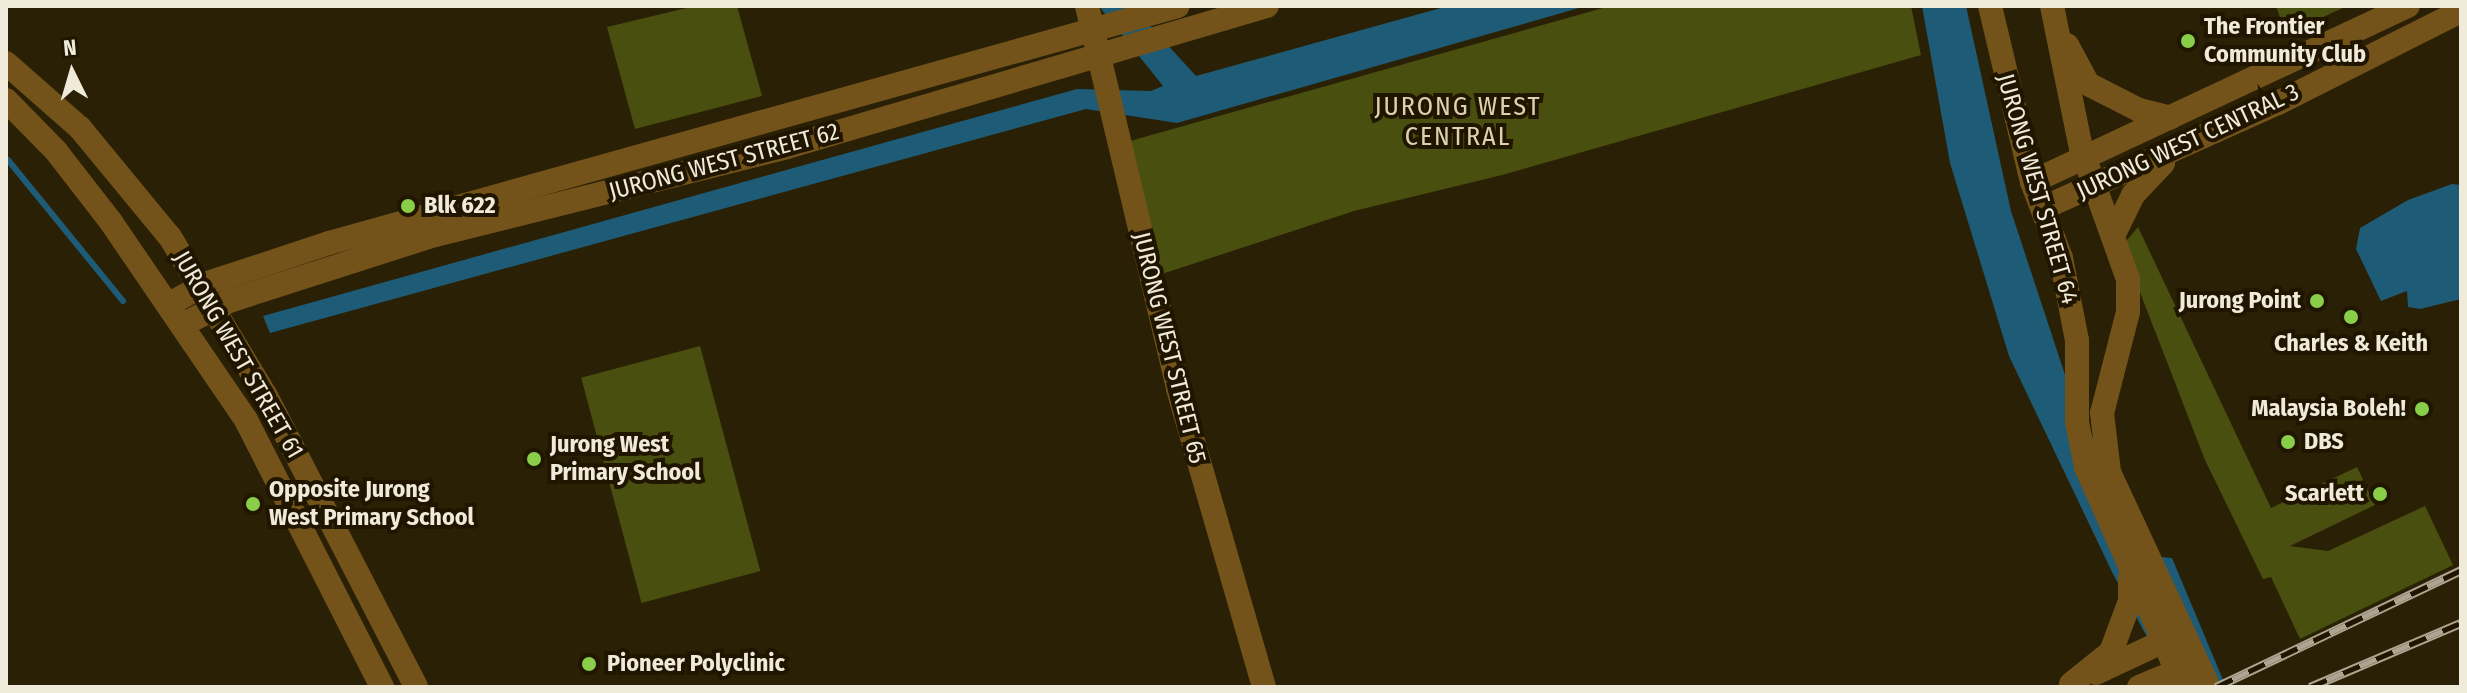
<!DOCTYPE html>
<style>
body{margin:0}
#map{position:relative;width:2467px;height:693px;overflow:hidden;background:#2a2005;font-family:"Fira Sans Condensed",sans-serif}
div>[style]{position:absolute}
.green>*{inset:0;background:#484f0f;transform-origin:0 0}
.water>*{inset:0;background:#1e5b76}
.stream>*{height:6px;margin:-3px;padding:0 3px;transform-origin:3px;border-radius:3px;background:#1e5b76}
.minor>*{height:24px;margin:-12px;padding:0 12px;transform-origin:12px;border-radius:12px;background:#73531a}
.rail>*{height:9px;margin-top:-4.5px;transform-origin:0;background:repeating-linear-gradient(90deg,#201600 0 18px,#ada591 0 36px);box-sizing:border-box;border-block:2px solid #ada591}
.dots>*{width:22px;height:22px;translate:-50% -50%;box-sizing:border-box;border:4px solid #201600;border-radius:50%}
span{translate:-50% -50%;white-space:nowrap;text-align:center;line-height:1.15;-webkit-text-stroke:8px #201600;paint-order:stroke}
.poi-label{font-size:24px;color:#f0eada;font-weight:700}
.left{translate:0 -50%;text-align:left}
.right{translate:-100% -50%;text-align:right}
.street-label{font-size:24px;color:#f0eada}
.neighbourhood-label{font-size:26px;color:#ded1b2;letter-spacing:2px}
.frame{position:absolute;inset:0;border:8px solid #f0eada;pointer-events:none}
.north{position:absolute;left:32px;top:32px;width:80px;height:80px;-webkit-text-stroke:6px #201600;paint-order:stroke;rotate:355deg;font-size:22px;font-weight:700;line-height:32px;text-align:center;color:#f0eada}
.north::after{content:'';display:block;margin:auto;width:28px;height:36px;background:#f0eada;clip-path:polygon(50% 0,100% 100%,50% 72%,0 100%)}
</style>
<div id="map">
<div class="green">
<div style="clip-path:polygon(695px 6px,737px 6px,762px 96px,635px 129px,607px 27px)"></div>
<div style="clip-path:polygon(1610px 6px,1911px 6px,1921px 55px,1502px 175px,1354px 211px,1162px 274px,1130px 141px)"></div>
<div style="clip-path:polygon(2276px 6px,2347px 6px,2286px 34px)"></div>
<div style="clip-path:polygon(2138px 227px,2271px 508px,2357px 467px,2375px 505px,2290px 546px,2328px 551px,2425px 506px,2453px 565px,2300px 639px,2271px 577px,2263px 579px,2205px 460px,2122px 246px)"></div>
<div style="left:700px;top:346px;width:233px;height:123px;rotate:75deg"></div>
</div>
<div class="water">
<div style="clip-path:polygon(1099px 6px,1132px 6px,1196px 76px,1448px 6px,1586px 6px,1177px 123px,1086px 109px,270px 333px,263px 316px,1077px 89px,1151px 91px,1163px 86px)"></div>
<div style="clip-path:polygon(1922px 6px,1966px 6px,2011px 211px,2072px 396px,2152px 556px,2172px 558px,2226px 687px,2174px 687px,2113px 574px,2009px 356px,1950px 163px)"></div>
<div style="clip-path:polygon(2452px 184px,2461px 185px,2461px 299px,2420px 309px,2408px 307px,2407px 291px,2381px 301px,2356px 249px,2360px 228px,2408px 200px)"></div>
</div>
<div class="stream">
<div style="left:8px;top:160px;width:182px;rotate:50.8deg"></div>
</div>
<div class="minor">
<div style="left:1087px;top:6px;width:394px;rotate:76.6deg"></div>
<div style="left:1178px;top:389px;width:310px;rotate:73.9deg"></div>
<div style="left:1990px;top:6px;width:181px;rotate:76.6deg"></div>
<div style="left:2032px;top:182px;width:81px;rotate:69.1deg"></div>
<div style="left:2061px;top:258px;width:84px;rotate:79deg"></div>
<div style="left:2077px;top:340px;width:82px;rotate:90deg"></div>
<div style="left:2077px;top:422px;width:46px;rotate:78.7deg"></div>
<div style="left:2086px;top:467px;width:241px;rotate:66deg"></div>
<div style="left:2052px;top:6px;width:145px;rotate:78.5deg"></div>
<div style="left:2081px;top:148px;width:139px;rotate:70.3deg"></div>
<div style="left:2128px;top:279px;width:33px;rotate:90deg"></div>
<div style="left:2128px;top:312px;width:104px;rotate:104.4deg"></div>
<div style="left:2102px;top:413px;width:59px;rotate:83.2deg"></div>
<div style="left:2109px;top:472px;width:237px;rotate:65.1deg"></div>
<div style="left:2067px;top:45px;width:44px;rotate:61.7deg"></div>
<div style="left:2088px;top:84px;width:57px;rotate:27deg"></div>
<div style="left:2139px;top:110px;width:32px;rotate:14deg"></div>
<div style="left:6px;top:63px;width:98px;rotate:41.3deg"></div>
<div style="left:80px;top:128px;width:141px;rotate:50.5deg"></div>
<div style="left:170px;top:237px;width:186px;rotate:58.9deg"></div>
<div style="left:266px;top:396px;width:327px;rotate:62.7deg"></div>
<div style="left:6px;top:100px;width:71px;rotate:45.6deg"></div>
<div style="left:56px;top:151px;width:90px;rotate:52.2deg"></div>
<div style="left:111px;top:222px;width:240px;rotate:55.7deg"></div>
<div style="left:246px;top:420px;width:300px;rotate:63deg"></div>
<div style="left:2032px;top:182px;width:415px;rotate:-25.1deg"></div>
<div style="left:2043px;top:208px;width:257px;rotate:-24.1deg"></div>
<div style="left:2278px;top:103px;width:205px;rotate:-26.7deg"></div>
<div style="left:2113px;top:236px;width:46px;rotate:-64deg"></div>
<div style="left:2133px;top:195px;width:44px;rotate:-46.8deg"></div>
<div style="left:169px;top:304px;width:44px;rotate:-28.3deg"></div>
<div style="left:208px;top:283px;width:127px;rotate:-18.3deg"></div>
<div style="left:329px;top:243px;width:881px;rotate:-15.6deg"></div>
<div style="left:184px;top:324px;width:51px;rotate:-27.1deg"></div>
<div style="left:229px;top:301px;width:216px;rotate:-17.8deg"></div>
<div style="left:435px;top:235px;width:363px;rotate:-14deg"></div>
<div style="left:787px;top:147px;width:500px;rotate:-16.37deg"></div>
<div style="left:2096px;top:673px;width:92px;rotate:-25.2deg"></div>
<div style="left:2071px;top:684px;width:51px;rotate:-38.7deg"></div>
<div style="left:2111px;top:652px;width:54px;rotate:-69.6deg"></div>
<div style="left:2130px;top:601px;width:24px;rotate:-90deg"></div>
<div style="left:2139px;top:687px;width:54px;rotate:-22.8deg"></div>
</div>
<div class="rail">
<div style="left:2216px;top:687px;width:272px;rotate:-25.5deg"></div>
<div style="left:2310px;top:687px;width:164px;rotate:-23deg"></div>
</div>
<div class="dots">
<div style="left:2188px;top:41px;background:#89ce48"></div>
<div style="left:408px;top:206px;background:#89ce48"></div>
<div style="left:2317px;top:301px;background:#89ce48"></div>
<div style="left:2351px;top:317px;background:#89ce48"></div>
<div style="left:2422px;top:409px;background:#89ce48"></div>
<div style="left:2288px;top:442px;background:#89ce48"></div>
<div style="left:534px;top:459px;background:#89ce48"></div>
<div style="left:2380px;top:494px;background:#89ce48"></div>
<div style="left:253px;top:504px;background:#89ce48"></div>
<div style="left:589px;top:664px;background:#89ce48"></div>
</div>
<div class="poi-label">
<span class="left" style="left:2204px;top:41px">The Frontier<br>Community Club</span>
<span class="left" style="left:424px;top:206px">Blk 622</span>
<span class="right" style="left:2301px;top:301px">Jurong Point</span>
<span style="left:2351px;top:344px">Charles &amp; Keith</span>
<span class="right" style="left:2406px;top:409px">Malaysia Boleh!</span>
<span class="left" style="left:2304px;top:442px">DBS</span>
<span class="left" style="left:550px;top:459px">Jurong West<br>Primary School</span>
<span class="left" style="left:269px;top:504px">Opposite Jurong<br>West Primary School</span>
<span class="right" style="left:2364px;top:494px">Scarlett</span>
<span class="left" style="left:607px;top:664px">Pioneer Polyclinic</span>
</div>
<div class="street-label">
<span style="left:2188px;top:142px;rotate:-25deg">JURONG WEST CENTRAL 3</span>
<span style="left:724px;top:162px;rotate:-15deg">JURONG WEST STREET 62</span>
<span style="left:2037px;top:189px;rotate:74deg">JURONG WEST STREET 64</span>
<span style="left:1169px;top:348px;rotate:76deg">JURONG WEST STREET 65</span>
<span style="left:238px;top:355px;rotate:60deg">JURONG WEST STREET 61</span>
</div>
<div class="neighbourhood-label">
<span style="left:1458px;top:122px">JURONG WEST<br>CENTRAL</span>
</div>
<div class="frame"></div>
<div class="north">N</div>
</div>
